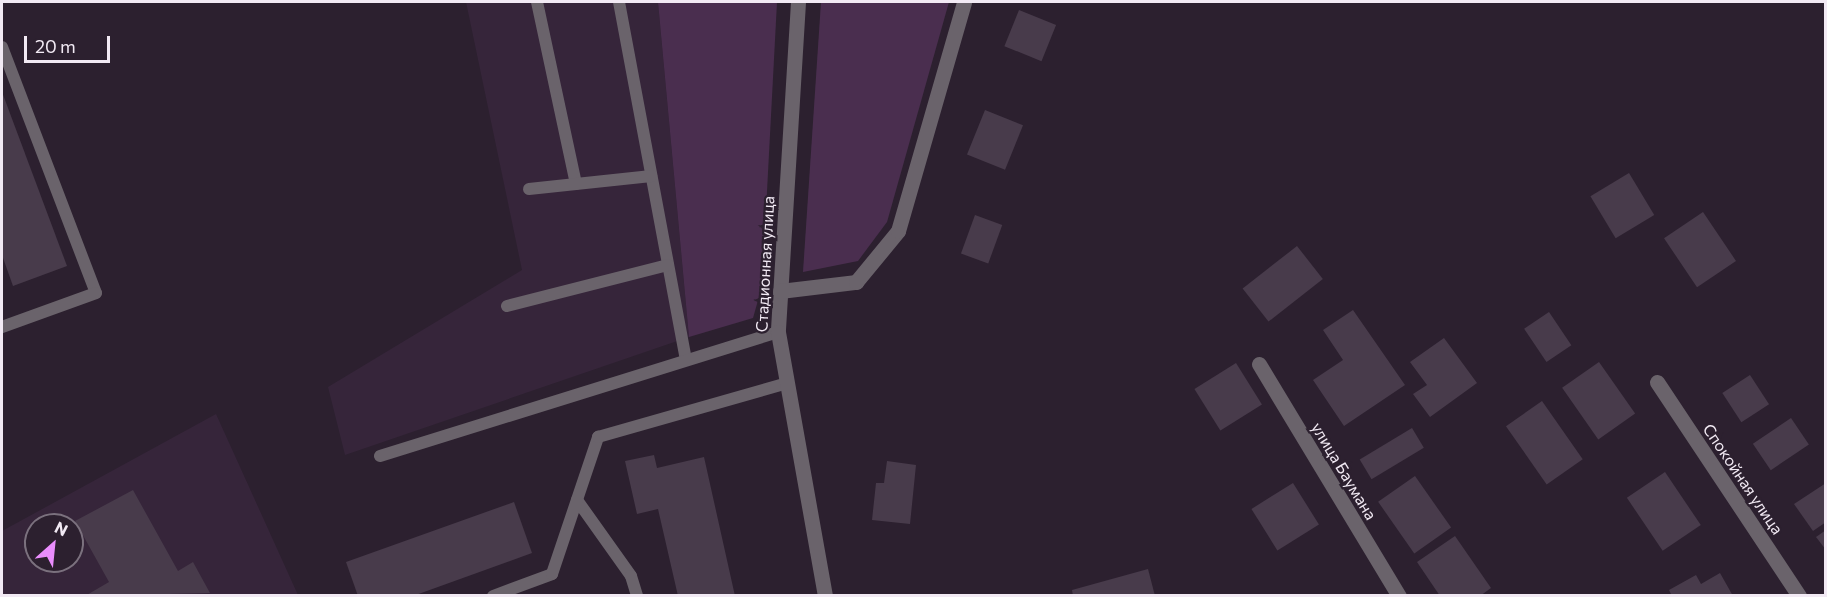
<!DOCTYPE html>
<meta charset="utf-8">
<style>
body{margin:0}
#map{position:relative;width:1827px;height:597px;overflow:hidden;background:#2c202f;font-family:Commissioner,sans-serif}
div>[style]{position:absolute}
.built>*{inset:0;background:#36253a}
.green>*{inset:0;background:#4a2e4f}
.building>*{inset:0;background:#483b4b;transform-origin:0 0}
.service>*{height:12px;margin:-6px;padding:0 6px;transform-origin:6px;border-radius:6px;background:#6a636b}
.minor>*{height:15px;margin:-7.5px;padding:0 7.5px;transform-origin:7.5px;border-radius:7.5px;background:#6a636b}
span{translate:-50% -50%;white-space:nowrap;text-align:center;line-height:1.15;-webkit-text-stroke:4.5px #2c202f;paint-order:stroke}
.street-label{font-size:16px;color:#f2eaf4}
.frame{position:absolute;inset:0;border:3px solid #f2eaf4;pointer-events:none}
.north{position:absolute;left:24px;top:513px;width:60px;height:60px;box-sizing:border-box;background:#2c202f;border:2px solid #7b717e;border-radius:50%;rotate:27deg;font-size:16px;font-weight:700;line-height:24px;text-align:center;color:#f2eaf4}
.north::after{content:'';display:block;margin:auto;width:21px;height:27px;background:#ea8dfd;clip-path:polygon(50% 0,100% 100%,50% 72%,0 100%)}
.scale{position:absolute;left:24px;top:36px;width:86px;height:27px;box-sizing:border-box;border:3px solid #f2eaf4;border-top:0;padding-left:8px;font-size:18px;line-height:21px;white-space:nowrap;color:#f2eaf4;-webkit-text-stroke:4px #2c202f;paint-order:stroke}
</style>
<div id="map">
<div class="built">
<div style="clip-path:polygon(466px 2px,658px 2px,689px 337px,345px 455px,328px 387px,522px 270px)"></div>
<div style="clip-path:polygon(evenodd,216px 414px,298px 595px,2px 596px,2px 531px,216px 414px,36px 525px,72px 525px,72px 561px,36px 561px,36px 525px)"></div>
</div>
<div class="green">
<div style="clip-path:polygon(658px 2px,777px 2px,762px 286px,753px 318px,689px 337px)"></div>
<div style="clip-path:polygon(821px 2px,949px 2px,887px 222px,858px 261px,803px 272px)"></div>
</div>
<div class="building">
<div style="left:1019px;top:10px;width:40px;height:39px;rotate:22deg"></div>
<div style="clip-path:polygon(2px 92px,67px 266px,13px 286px,2px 255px)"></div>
<div style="left:985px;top:110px;width:41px;height:48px;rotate:22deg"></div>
<div style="left:1629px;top:173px;width:49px;height:45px;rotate:59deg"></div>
<div style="left:1703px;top:212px;width:59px;height:47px;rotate:56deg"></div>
<div style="left:975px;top:215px;width:29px;height:41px;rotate:20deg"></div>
<div style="left:1297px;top:246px;width:42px;height:69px;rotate:52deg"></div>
<div style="clip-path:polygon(1353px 310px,1405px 385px,1344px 426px,1313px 380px,1343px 360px,1323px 330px)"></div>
<div style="left:1549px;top:312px;width:40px;height:30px;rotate:56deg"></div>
<div style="clip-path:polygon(1444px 338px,1477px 383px,1430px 417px,1413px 394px,1427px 385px,1410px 362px)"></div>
<div style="left:1599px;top:362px;width:63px;height:45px;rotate:55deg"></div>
<div style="left:1236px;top:363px;width:49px;height:49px;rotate:58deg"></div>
<div style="left:1750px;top:375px;width:35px;height:33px;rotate:57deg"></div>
<div style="left:1542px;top:401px;width:71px;height:44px;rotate:55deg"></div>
<div style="left:1791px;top:418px;width:32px;height:46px;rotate:56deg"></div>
<div style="left:1412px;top:428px;width:23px;height:61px;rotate:59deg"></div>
<div style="clip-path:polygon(654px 455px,657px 468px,704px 457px,735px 596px,678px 596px,658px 509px,637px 514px,625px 461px)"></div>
<div style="clip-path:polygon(887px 461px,916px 465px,910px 524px,872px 520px,876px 483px,884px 483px)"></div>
<div style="left:1665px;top:472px;width:64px;height:46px;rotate:56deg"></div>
<div style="left:1415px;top:476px;width:63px;height:45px;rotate:55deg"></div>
<div style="left:1293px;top:483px;width:49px;height:49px;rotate:58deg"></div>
<div style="clip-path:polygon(1826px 483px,1826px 522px,1813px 531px,1794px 504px)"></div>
<div style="clip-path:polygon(133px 490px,178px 571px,193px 562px,210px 593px,85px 596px,109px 582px,75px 521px)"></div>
<div style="clip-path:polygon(514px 502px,532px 553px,413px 596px,358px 596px,346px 562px)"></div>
<div style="clip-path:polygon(1826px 530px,1826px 550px,1816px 537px)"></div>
<div style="clip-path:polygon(1455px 536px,1491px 588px,1480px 596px,1440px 596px,1417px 562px)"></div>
<div style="clip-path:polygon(1148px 569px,1155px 596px,1073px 596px,1072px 590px)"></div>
<div style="clip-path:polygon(1720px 573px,1733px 596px,1672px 596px,1669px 590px,1696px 575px,1701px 584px)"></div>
</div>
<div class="service">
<div style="left:537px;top:2px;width:186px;rotate:77.9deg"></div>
<div style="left:619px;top:2px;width:364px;rotate:79.4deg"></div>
<div style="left:2px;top:47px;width:263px;rotate:69.1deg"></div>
<div style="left:96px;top:293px;width:100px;rotate:160.1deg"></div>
<div style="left:529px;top:189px;width:123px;rotate:-6.1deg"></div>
<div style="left:507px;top:306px;width:166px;rotate:-14.3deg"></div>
<div style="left:380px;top:456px;width:417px;rotate:-17.3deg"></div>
<div style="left:577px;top:500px;width:93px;rotate:54.6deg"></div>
<div style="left:631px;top:576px;width:21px;rotate:73deg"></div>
<div style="left:493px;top:596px;width:63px;rotate:-20.4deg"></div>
<div style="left:552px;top:574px;width:145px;rotate:-71.4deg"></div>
<div style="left:598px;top:437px;width:197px;rotate:-15.9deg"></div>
</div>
<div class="minor">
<div style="left:798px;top:2px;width:331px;rotate:93.5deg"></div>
<div style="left:778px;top:332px;width:268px;rotate:79.9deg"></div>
<div style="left:780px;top:291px;width:77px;rotate:-6.8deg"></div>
<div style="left:856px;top:282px;width:66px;rotate:-50.5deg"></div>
<div style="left:898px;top:231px;width:238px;rotate:-73.9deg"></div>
<div style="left:1259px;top:364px;width:271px;rotate:58.9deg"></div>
<div style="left:1657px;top:382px;width:257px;rotate:56.4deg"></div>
</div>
<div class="street-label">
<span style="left:765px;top:264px;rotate:-87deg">Стадионная улица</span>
<span style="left:1344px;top:471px;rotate:59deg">улица Баумана</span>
<span style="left:1743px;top:479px;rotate:56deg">Спокойная улица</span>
</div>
<div class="frame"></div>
<div class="north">N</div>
<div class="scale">20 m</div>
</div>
